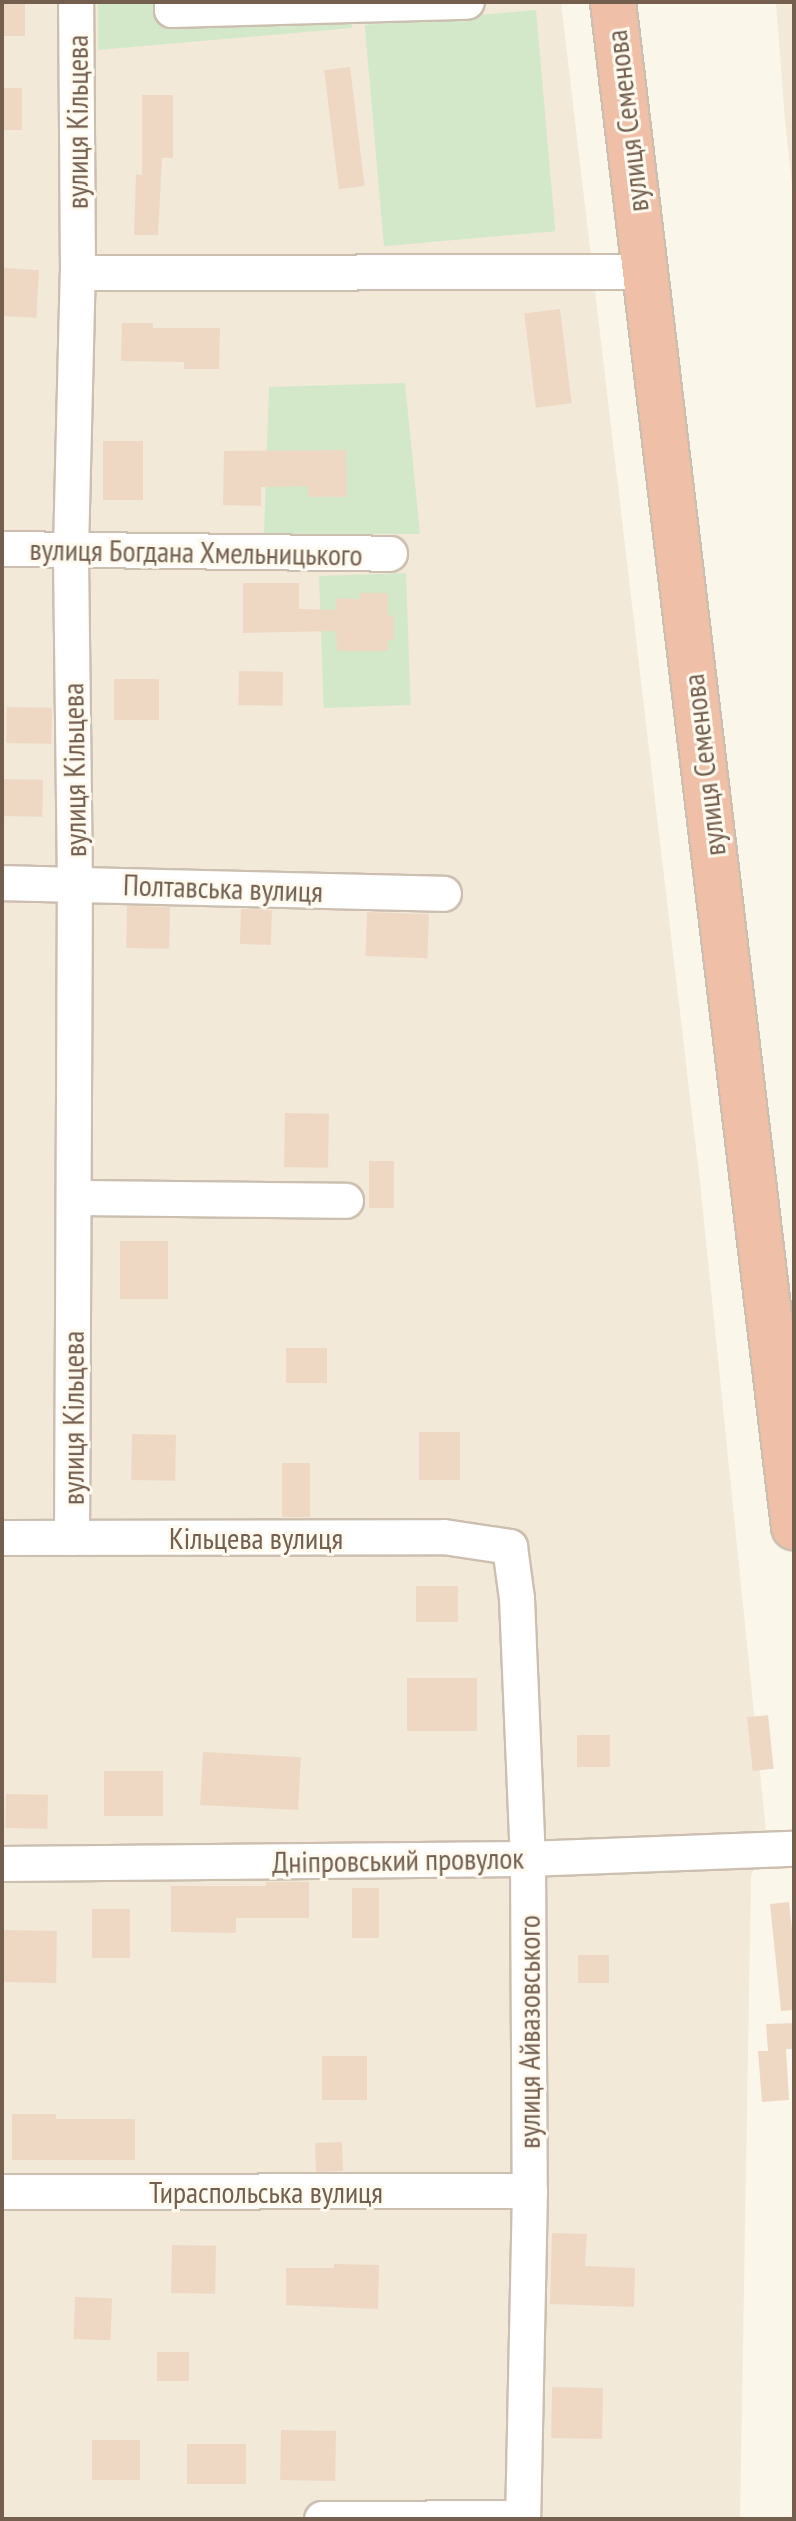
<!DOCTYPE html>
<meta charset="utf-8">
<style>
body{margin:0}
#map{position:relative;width:796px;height:2521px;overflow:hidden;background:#fbf6ea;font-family:"PT Sans Narrow",sans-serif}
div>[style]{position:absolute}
.residential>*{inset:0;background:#f2e9d9}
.green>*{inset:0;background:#d3e8c9;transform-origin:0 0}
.building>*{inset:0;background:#eed8c4;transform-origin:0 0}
.roads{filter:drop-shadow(2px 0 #ccbfb0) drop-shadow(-2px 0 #ccbfb0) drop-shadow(0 2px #ccbfb0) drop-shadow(0 -2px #ccbfb0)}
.minor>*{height:34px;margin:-17px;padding:0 17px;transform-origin:17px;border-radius:17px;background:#fff}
.highway>*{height:44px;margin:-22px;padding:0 22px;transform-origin:22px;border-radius:22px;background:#efc0a7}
span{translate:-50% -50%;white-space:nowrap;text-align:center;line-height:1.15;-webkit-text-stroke:6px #fefaf0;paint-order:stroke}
.street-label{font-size:30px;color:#745f4f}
.frame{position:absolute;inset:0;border:4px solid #745f4f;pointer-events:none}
</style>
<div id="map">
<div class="residential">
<div style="clip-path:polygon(2px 2px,561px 2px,700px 1182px,766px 1831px,751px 1877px,740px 2519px,2px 2519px)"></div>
<div style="clip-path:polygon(776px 2px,794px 2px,794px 204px,785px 120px)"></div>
</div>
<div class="green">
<div style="clip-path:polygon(98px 2px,349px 2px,352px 28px,98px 50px)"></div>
<div style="left:536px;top:10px;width:222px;height:172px;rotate:85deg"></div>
<div style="clip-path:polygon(405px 383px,420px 534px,264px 534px,269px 387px)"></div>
<div style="left:406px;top:573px;width:132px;height:87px;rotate:88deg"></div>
</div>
<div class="building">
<div style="left:2px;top:3px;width:23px;height:33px"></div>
<div style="left:350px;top:67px;width:120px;height:26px;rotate:83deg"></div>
<div style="left:2px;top:88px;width:20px;height:42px"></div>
<div style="clip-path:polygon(142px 95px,173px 95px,173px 158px,162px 158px,158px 235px,134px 235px,136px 174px,142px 175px)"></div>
<div style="left:2px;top:268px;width:37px;height:48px;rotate:3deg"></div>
<div style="left:560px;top:309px;width:95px;height:36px;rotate:83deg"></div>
<div style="clip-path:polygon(122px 323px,153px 323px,153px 328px,220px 328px,219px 369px,184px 369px,184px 362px,121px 361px)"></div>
<div style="left:103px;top:441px;width:40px;height:59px"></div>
<div style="clip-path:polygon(346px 450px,347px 497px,308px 497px,308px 486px,261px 487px,261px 506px,223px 505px,224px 451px)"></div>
<div style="clip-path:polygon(243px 583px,299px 583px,299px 609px,336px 610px,336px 598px,360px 599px,360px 593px,388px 593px,388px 615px,394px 616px,394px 640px,388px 640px,388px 651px,337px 651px,336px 631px,243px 633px)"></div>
<div style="left:239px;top:671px;width:44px;height:34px;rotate:1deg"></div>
<div style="left:114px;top:679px;width:45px;height:41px"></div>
<div style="left:7px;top:707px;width:45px;height:36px;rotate:1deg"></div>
<div style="left:2px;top:779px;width:41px;height:37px;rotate:1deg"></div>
<div style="left:127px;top:906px;width:43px;height:42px;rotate:1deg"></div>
<div style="left:241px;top:909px;width:31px;height:35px;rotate:2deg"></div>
<div style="left:367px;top:912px;width:62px;height:44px;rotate:2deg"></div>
<div style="left:285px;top:1113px;width:44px;height:54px;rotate:1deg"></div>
<div style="left:369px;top:1161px;width:25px;height:47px"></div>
<div style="left:120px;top:1241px;width:48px;height:58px"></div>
<div style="left:286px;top:1348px;width:41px;height:35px"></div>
<div style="left:419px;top:1432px;width:41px;height:48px"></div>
<div style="left:132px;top:1434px;width:44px;height:46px;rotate:1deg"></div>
<div style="left:282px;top:1463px;width:28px;height:54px"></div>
<div style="left:416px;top:1586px;width:42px;height:36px"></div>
<div style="left:407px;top:1678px;width:70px;height:53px"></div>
<div style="left:768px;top:1715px;width:54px;height:21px;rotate:84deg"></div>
<div style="left:577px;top:1735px;width:33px;height:32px"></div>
<div style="left:203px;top:1752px;width:98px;height:53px;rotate:3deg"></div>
<div style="left:104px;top:1771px;width:59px;height:45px"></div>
<div style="left:6px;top:1794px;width:42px;height:34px;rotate:1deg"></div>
<div style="clip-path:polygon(266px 1882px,309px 1882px,309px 1918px,236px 1918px,236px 1933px,171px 1932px,171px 1886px,266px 1886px)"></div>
<div style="left:352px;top:1888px;width:27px;height:50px"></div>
<div style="clip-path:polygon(789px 1902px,794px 1948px,794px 2010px,781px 2011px,770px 1904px)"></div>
<div style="left:92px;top:1909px;width:38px;height:49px"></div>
<div style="left:4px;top:1930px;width:53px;height:52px;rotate:1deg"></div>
<div style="left:578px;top:1955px;width:31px;height:28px"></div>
<div style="clip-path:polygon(794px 2023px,794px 2049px,786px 2049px,789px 2100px,762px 2102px,758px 2051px,768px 2051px,766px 2024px)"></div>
<div style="left:322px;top:2056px;width:45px;height:44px"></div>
<div style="clip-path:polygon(12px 2114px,56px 2114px,56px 2119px,135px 2119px,135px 2160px,12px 2160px)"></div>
<div style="left:342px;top:2142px;width:29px;height:27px;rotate:88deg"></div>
<div style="clip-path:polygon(552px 2233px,587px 2234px,585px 2266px,635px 2268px,634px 2307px,550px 2304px)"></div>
<div style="left:172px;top:2245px;width:44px;height:48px;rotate:1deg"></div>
<div style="clip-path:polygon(334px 2264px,379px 2265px,378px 2309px,286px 2305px,286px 2268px,334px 2268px)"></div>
<div style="left:75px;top:2297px;width:37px;height:42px;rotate:2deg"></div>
<div style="left:157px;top:2352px;width:32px;height:29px"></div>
<div style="left:552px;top:2387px;width:51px;height:51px;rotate:1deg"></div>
<div style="left:281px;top:2430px;width:55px;height:50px;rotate:1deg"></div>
<div style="left:92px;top:2440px;width:48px;height:40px"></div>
<div style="left:187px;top:2444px;width:59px;height:40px"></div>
</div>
<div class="roads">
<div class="minor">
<div style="left:172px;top:2px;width:8px;rotate:90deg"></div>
<div style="left:172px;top:10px;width:295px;rotate:-1.6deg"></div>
<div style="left:78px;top:273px;width:568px;rotate:-0.1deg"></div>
<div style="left:2px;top:549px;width:388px;rotate:0.7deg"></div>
<div style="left:2px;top:883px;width:442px;rotate:1.4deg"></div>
<div style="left:74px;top:1198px;width:272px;rotate:0.6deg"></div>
<div style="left:2px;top:1538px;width:442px;rotate:-0.1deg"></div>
<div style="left:444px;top:1537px;width:67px;rotate:8.6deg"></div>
<div style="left:510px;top:1547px;width:52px;rotate:82.3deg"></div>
<div style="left:517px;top:1599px;width:260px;rotate:87.6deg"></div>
<div style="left:528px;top:1859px;width:332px;rotate:89.7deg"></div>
<div style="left:530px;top:2191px;width:327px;rotate:91.2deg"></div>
<div style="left:523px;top:2518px;width:201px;rotate:179.7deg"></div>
<div style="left:72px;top:1538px;width:654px;rotate:-89.74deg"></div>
<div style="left:75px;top:884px;width:334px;rotate:-90.7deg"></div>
<div style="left:71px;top:550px;width:277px;rotate:-88.6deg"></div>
<div style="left:78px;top:273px;width:271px;rotate:-90.4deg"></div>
<div style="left:2px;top:1864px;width:526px;rotate:-0.54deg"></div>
<div style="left:528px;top:1859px;width:266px;rotate:-2.2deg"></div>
<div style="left:2px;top:2192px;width:528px;rotate:-0.11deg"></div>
</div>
<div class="highway">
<div style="left:613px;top:2px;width:1536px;rotate:83.23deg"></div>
</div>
</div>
<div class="street-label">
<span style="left:627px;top:121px;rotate:-97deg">вулиця Семенова</span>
<span style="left:77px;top:122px;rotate:-90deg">вулиця Кільцева</span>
<span style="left:196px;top:552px;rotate:1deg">вулиця Богдана Хмельницького</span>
<span style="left:704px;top:765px;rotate:-97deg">вулиця Семенова</span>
<span style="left:74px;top:770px;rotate:-91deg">вулиця Кільцева</span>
<span style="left:223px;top:888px;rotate:2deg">Полтавська вулиця</span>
<span style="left:73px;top:1418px;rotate:-90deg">вулиця Кільцева</span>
<span style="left:256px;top:1538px">Кільцева вулиця</span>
<span style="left:398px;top:1860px;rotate:-1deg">Дніпровський провулок</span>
<span style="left:529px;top:2032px;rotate:-90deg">вулиця Айвазовського</span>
<span style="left:266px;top:2192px">Тираспольська вулиця</span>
</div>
<div class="frame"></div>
</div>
